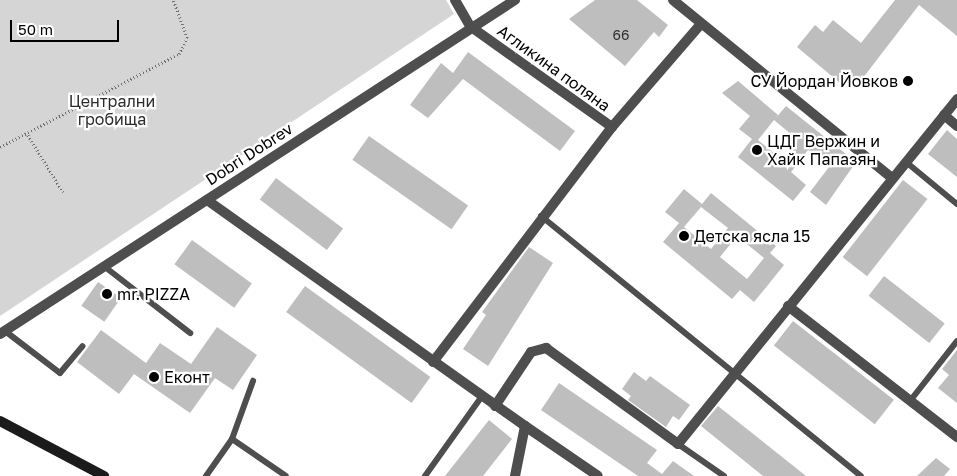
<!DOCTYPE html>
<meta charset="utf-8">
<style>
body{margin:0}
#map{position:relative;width:957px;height:476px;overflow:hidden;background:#fff;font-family:"Golos Text",sans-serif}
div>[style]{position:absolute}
.green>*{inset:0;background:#d5d5d5}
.building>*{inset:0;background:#bebebe;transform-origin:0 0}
.path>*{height:2.5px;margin-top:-1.25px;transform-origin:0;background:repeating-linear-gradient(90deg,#707070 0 1px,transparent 0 3.5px)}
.lane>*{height:6px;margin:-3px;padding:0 3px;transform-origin:3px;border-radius:3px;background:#4e4e4e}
.street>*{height:10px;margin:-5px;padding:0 5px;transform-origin:5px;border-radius:5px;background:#4e4e4e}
.secondary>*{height:10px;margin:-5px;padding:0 5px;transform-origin:5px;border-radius:5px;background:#1b1b1b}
.dots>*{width:14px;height:14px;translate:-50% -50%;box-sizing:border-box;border:2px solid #fff;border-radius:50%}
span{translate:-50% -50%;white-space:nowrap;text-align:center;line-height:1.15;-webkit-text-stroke:4.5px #fff;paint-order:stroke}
.number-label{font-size:14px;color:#303030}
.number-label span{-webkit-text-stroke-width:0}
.street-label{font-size:16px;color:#000}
.poi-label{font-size:16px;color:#000}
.right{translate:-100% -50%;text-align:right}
.left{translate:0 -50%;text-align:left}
.park-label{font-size:16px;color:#2c2c2c}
.scale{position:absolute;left:10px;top:20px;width:109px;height:22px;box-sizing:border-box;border:2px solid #000;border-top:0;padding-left:6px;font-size:15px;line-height:18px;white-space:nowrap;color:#000;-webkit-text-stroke:4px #fff;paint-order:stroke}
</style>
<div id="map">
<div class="green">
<div style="clip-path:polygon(0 0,446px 0,454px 14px,0 316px)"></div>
</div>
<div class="building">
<div style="clip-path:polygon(595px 0,637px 0,668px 25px,659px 37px,654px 32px,625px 66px,569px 19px)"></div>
<div style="clip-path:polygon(895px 0,957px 0,957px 36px,919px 5px,859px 83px,847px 74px,840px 83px,797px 47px,815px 25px,823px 32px,833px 20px,861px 43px)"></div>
<div style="clip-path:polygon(468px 52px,575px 131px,560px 151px,463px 79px,428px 118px,410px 105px,441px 63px,453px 73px)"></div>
<div style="clip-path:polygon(evenodd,738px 81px,778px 115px,775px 119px,786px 106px,856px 162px,826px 205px,810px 192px,829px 167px,808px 150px,791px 172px,806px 185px,793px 201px,738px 157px,752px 139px,739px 129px,750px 116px,722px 93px,738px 81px,774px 120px,798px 140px,782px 160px,758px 140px,774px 120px)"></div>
<div style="clip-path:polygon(947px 130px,957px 139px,957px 177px,928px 154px)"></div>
<div style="left:369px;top:136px;width:121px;height:29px;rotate:35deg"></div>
<div style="left:276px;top:178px;width:84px;height:27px;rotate:37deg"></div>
<div style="left:903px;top:180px;width:31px;height:98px;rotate:38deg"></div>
<div style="clip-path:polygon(evenodd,684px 189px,702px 204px,711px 193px,776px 246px,770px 253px,784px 265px,754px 302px,740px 290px,732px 299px,663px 242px,679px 223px,665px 212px,684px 189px,701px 207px,728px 228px,711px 249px,684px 227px,701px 207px,684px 189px,737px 236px,764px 258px,747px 279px,720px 257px,737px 236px)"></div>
<div style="left:192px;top:240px;width:74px;height:30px;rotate:36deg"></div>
<div style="clip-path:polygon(529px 247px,553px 263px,488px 366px,463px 349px,486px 315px,482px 312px)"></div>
<div style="left:884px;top:276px;width:77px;height:25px;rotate:38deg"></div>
<div style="left:98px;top:282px;width:28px;height:29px;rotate:35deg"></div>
<div style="left:305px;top:286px;width:155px;height:32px;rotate:36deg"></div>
<div style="left:793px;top:321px;width:128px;height:31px;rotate:38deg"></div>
<div style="clip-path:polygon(217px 327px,257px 355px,233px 390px,215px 378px,190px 413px,134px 374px,119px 394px,77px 362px,101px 330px,146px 363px,160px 343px,191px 364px)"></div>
<div style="clip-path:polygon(957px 350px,957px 403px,938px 388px,949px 375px,942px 369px)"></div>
<div style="clip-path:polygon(634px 372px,646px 381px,650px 376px,690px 405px,679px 420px,673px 416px,666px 427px,628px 400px,631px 396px,622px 389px)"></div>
<div style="clip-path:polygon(559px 383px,657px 450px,647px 463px,662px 474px,673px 461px,694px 476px,638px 476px,541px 410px)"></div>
<div style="clip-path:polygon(718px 406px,806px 476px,763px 476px,701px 426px)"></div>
<div style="clip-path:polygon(489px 420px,512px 439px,483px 476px,445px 476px)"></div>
<div style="clip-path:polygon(936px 458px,950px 469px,944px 476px,917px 476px)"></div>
</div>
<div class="path">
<div style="left:28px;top:135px;width:67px;rotate:58.4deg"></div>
<div style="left:0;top:147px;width:202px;rotate:-27.5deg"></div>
<div style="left:179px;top:54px;width:18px;rotate:-63deg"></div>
<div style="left:187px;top:38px;width:40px;rotate:-110.2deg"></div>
</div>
<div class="lane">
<div style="left:906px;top:162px;width:66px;rotate:39.5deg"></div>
<div style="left:541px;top:216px;width:412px;rotate:39.1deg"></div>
<div style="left:105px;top:267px;width:108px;rotate:37.8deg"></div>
<div style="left:5px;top:331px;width:69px;rotate:37.4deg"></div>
<div style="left:60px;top:373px;width:35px;rotate:-50deg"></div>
<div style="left:910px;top:401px;width:76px;rotate:-51.9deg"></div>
<div style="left:232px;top:439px;width:62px;rotate:-70.1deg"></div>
<div style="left:678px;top:444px;width:56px;rotate:34.8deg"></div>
<div style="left:206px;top:476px;width:45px;rotate:-54.9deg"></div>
<div style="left:232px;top:439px;width:65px;rotate:34.4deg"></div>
<div style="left:425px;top:476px;width:98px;rotate:-54.5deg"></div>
</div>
<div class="street">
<div style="left:673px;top:0;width:282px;rotate:39.1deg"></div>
<div style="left:944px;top:115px;width:17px;rotate:40deg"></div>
<div style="left:612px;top:127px;width:136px;rotate:-49.2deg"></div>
<div style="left:207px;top:200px;width:390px;rotate:35.4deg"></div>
<div style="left:525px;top:426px;width:51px;rotate:101.3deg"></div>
<div style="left:788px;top:306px;width:214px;rotate:37.8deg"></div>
<div style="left:0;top:334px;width:614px;rotate:-32.97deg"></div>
<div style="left:433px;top:362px;width:295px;rotate:-52.7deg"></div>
<div style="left:612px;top:127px;width:174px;rotate:-144.6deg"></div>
<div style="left:470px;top:26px;width:30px;rotate:-120deg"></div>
<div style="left:495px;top:406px;width:65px;rotate:-56.3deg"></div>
<div style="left:531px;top:352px;width:16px;rotate:-15deg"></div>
<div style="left:546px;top:348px;width:163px;rotate:36deg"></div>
<div style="left:678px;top:444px;width:444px;rotate:-51deg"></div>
<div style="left:525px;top:426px;width:88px;rotate:34.4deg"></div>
</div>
<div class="secondary">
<div style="left:0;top:421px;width:118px;rotate:27.9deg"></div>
</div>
<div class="dots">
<div style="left:908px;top:81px;background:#000"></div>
<div style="left:757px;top:150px;background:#000"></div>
<div style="left:684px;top:236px;background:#000"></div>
<div style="left:107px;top:294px;background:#000"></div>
<div style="left:154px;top:377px;background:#000"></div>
</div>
<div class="number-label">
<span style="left:621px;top:35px">66</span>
</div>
<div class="street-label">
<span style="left:554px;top:68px;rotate:36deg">Агликина поляна</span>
<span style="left:249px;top:154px;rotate:-33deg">Dobri Dobrev</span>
</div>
<div class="poi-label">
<span class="right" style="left:898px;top:81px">СУ Йордан Йовков</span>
<span class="left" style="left:767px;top:150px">ЦДГ Вержин и<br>Хайк Папазян</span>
<span class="left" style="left:694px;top:236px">Детска ясла 15</span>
<span class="left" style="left:117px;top:294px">mr. PIZZA</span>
<span class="left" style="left:164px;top:377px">Еконт</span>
</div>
<div class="park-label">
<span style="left:112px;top:110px">Централни<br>гробища</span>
</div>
<div class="scale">50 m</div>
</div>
